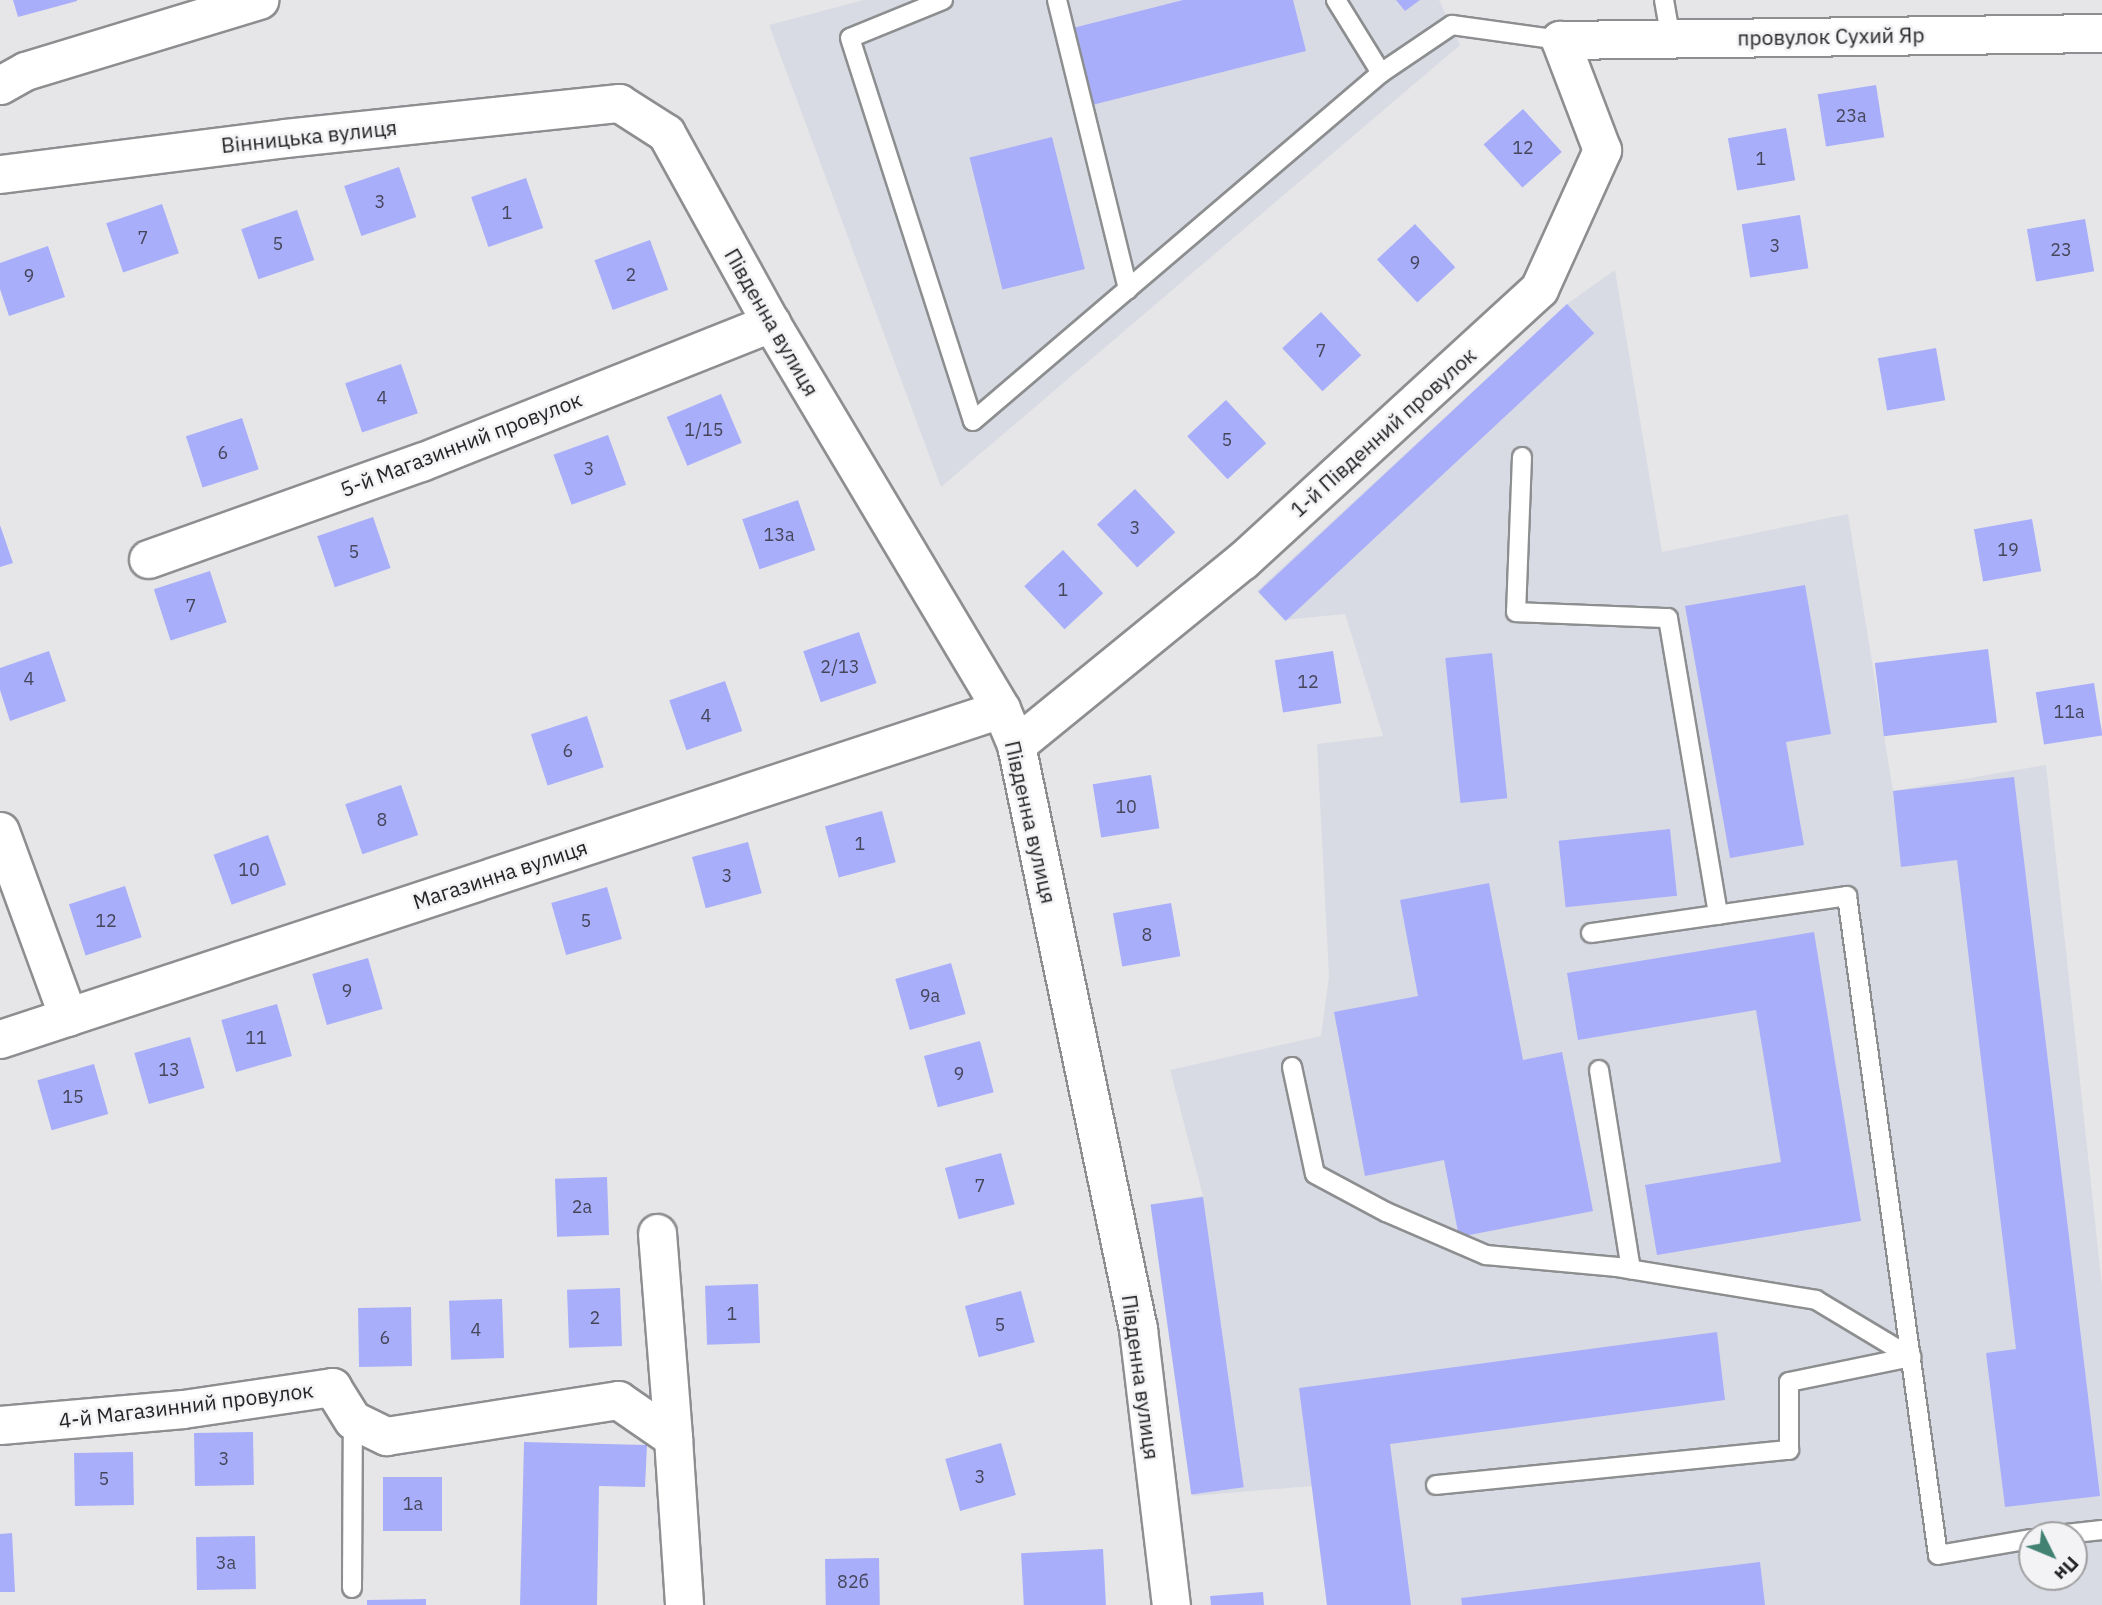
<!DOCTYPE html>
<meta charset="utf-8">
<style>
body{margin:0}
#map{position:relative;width:2102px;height:1605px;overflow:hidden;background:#e6e6e8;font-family:"IBM Plex Sans",sans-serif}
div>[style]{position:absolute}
.built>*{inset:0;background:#d9dbe4}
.building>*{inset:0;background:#a8aefa;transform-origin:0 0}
.roads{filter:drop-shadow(2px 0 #8d8e90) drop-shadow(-2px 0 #8d8e90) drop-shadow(0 2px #8d8e90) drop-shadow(0 -2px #8d8e90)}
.service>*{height:18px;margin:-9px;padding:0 9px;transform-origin:9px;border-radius:9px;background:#fff}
.minor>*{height:37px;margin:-18.5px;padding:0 18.5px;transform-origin:18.5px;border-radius:18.5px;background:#fff}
span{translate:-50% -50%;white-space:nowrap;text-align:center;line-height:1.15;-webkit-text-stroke:5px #f3f3f6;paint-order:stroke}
.number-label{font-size:18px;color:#45465a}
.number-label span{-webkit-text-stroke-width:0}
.street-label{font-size:21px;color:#242425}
.north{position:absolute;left:2018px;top:1521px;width:70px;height:70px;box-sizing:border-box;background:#f3f3f6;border:2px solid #a0a0a2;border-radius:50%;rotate:133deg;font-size:19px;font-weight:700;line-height:28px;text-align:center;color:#242425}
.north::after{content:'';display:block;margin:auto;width:24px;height:32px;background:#418273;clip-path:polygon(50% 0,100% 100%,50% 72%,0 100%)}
</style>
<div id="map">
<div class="built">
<div style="clip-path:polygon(864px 0,1439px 0,1460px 45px,941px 487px,769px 25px)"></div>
<div style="clip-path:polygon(evenodd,1615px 270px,1662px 552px,1848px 514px,1893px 791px,2046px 765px,2102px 1286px,2102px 1605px,1327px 1605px,1312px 1486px,1193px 1496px,1151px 1205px,1203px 1196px,1170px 1070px,1321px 1036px,1329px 976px,1317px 744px,1383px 736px,1345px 614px,1284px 620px,1257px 591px,1567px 304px,1615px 270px,2032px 1535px,2074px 1535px,2074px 1577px,2032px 1577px,2032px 1535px)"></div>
</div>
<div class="building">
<div style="clip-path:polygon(13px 0,77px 0,77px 1px,18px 17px)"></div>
<div style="clip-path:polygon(1183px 0,1293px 0,1306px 51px,1092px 105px,1073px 28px)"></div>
<div style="clip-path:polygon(1396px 0,1420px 0,1405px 11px)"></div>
<div style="left:1876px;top:85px;width:53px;height:59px;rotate:81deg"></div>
<div style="left:1523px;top:109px;width:58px;height:53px;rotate:48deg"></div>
<div style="left:1786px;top:128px;width:53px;height:59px;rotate:80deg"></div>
<div style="left:1052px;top:137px;width:136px;height:85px;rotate:76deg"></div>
<div style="left:399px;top:167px;width:53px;height:58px;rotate:71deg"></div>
<div style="left:526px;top:178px;width:53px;height:58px;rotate:71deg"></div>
<div style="left:162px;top:204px;width:52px;height:59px;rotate:71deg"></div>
<div style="left:297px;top:210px;width:53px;height:59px;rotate:71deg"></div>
<div style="left:1800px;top:215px;width:54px;height:59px;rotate:81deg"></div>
<div style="left:2085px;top:219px;width:53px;height:59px;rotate:80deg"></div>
<div style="left:1415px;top:224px;width:59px;height:52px;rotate:47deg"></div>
<div style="left:650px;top:240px;width:53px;height:59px;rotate:70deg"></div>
<div style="clip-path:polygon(48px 246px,65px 297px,9px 316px,0 289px,0 263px)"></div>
<div style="left:1567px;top:304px;width:40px;height:422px;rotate:47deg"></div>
<div style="left:1321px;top:312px;width:59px;height:53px;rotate:47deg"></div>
<div style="left:1936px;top:348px;width:53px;height:59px;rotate:80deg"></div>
<div style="left:401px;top:364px;width:52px;height:59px;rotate:71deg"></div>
<div style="left:721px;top:394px;width:53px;height:59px;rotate:67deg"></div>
<div style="left:1226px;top:400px;width:59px;height:53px;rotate:47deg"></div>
<div style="left:242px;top:418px;width:54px;height:59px;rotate:72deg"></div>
<div style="left:608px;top:435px;width:53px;height:58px;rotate:70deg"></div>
<div style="left:1135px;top:489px;width:59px;height:52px;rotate:47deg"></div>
<div style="left:798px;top:500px;width:53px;height:59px;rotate:71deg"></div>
<div style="left:373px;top:517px;width:54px;height:59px;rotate:71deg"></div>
<div style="left:2032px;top:519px;width:53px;height:59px;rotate:80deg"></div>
<div style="clip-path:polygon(0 525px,13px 563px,0 567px)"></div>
<div style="left:1063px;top:550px;width:59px;height:53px;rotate:47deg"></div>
<div style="left:210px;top:571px;width:54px;height:59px;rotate:72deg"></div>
<div style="clip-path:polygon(1805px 585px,1831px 734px,1786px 742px,1804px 845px,1730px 858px,1685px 606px)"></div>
<div style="left:859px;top:632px;width:54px;height:59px;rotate:71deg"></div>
<div style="left:1988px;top:649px;width:74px;height:114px;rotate:83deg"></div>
<div style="clip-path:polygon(49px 651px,66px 701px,10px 721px,0 690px,0 668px)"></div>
<div style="left:1333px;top:651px;width:53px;height:59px;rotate:81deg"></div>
<div style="left:1492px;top:653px;width:146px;height:47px;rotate:84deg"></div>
<div style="left:725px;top:681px;width:53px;height:59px;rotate:71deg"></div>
<div style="left:2094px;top:683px;width:53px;height:59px;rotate:81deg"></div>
<div style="left:587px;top:716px;width:54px;height:59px;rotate:72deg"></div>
<div style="left:1151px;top:775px;width:54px;height:59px;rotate:81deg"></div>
<div style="clip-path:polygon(2014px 777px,2100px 1496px,2005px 1507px,1986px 1353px,2016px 1349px,1957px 860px,1901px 867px,1893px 791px)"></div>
<div style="left:401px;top:785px;width:53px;height:59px;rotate:71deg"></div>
<div style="left:882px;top:811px;width:53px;height:59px;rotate:75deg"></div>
<div style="left:1670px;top:829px;width:67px;height:112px;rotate:84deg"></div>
<div style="left:268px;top:835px;width:53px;height:58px;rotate:70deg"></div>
<div style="left:748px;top:842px;width:53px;height:58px;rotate:75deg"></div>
<div style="clip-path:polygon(1489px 883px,1523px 1060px,1562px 1052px,1593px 1211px,1459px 1237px,1444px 1160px,1365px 1176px,1334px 1012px,1418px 996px,1400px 900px)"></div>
<div style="left:125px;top:886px;width:54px;height:59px;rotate:72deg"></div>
<div style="left:607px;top:887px;width:54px;height:58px;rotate:74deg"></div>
<div style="left:1171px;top:903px;width:54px;height:59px;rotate:80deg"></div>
<div style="clip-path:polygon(1814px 932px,1861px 1221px,1657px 1255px,1645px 1185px,1781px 1162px,1756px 1010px,1578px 1040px,1567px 973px)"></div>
<div style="left:368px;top:958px;width:53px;height:58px;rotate:74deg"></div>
<div style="left:951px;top:963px;width:53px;height:58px;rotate:74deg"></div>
<div style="left:277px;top:1004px;width:54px;height:58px;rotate:74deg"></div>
<div style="left:190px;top:1037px;width:53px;height:58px;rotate:74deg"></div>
<div style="left:980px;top:1041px;width:53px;height:58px;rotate:75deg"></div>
<div style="left:94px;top:1064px;width:52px;height:59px;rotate:74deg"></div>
<div style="left:1001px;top:1153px;width:53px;height:58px;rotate:75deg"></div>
<div style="left:607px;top:1177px;width:58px;height:52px;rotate:88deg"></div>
<div style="left:1203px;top:1197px;width:293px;height:53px;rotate:82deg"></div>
<div style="left:758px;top:1284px;width:59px;height:53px;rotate:88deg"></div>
<div style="left:620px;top:1288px;width:58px;height:53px;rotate:88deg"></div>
<div style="left:1021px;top:1291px;width:53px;height:58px;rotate:75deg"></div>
<div style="left:502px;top:1299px;width:59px;height:53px;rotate:88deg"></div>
<div style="left:411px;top:1307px;width:59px;height:53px;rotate:89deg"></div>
<div style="clip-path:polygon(1717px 1332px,1725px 1400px,1390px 1444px,1411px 1605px,1327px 1605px,1299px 1388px)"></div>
<div style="left:253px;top:1432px;width:53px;height:59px;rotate:89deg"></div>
<div style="clip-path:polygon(524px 1442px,647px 1445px,645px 1487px,599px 1486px,597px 1605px,520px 1605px)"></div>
<div style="left:1001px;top:1443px;width:54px;height:58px;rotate:74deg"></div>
<div style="left:133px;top:1452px;width:53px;height:59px;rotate:89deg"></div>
<div style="left:383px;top:1477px;width:59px;height:54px"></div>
<div style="clip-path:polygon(12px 1533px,15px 1592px,0 1592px,0 1534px)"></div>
<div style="left:255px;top:1536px;width:53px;height:59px;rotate:89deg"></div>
<div style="left:1103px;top:1549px;width:56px;height:82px;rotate:87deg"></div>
<div style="left:879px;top:1558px;width:47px;height:54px;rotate:89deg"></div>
<div style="clip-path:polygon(1760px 1562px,1765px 1605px,1462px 1605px,1461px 1598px)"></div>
<div style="clip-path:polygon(1263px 1592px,1264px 1605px,1211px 1605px,1210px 1596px)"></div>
<div style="clip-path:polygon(426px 1599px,426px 1605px,367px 1605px,367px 1600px)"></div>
</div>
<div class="roads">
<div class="service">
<div style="left:943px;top:0;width:100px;rotate:157.8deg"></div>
<div style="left:850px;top:38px;width:402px;rotate:72.2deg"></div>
<div style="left:973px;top:421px;width:536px;rotate:-40.46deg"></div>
<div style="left:1381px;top:73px;width:86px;rotate:-34.1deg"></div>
<div style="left:1452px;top:25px;width:109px;rotate:7.9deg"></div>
<div style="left:1057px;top:0;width:298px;rotate:76.2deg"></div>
<div style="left:1336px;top:0;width:86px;rotate:58.3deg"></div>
<div style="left:1664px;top:0;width:39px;rotate:80deg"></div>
<div style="left:1522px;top:457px;width:155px;rotate:92.2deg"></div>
<div style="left:1516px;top:612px;width:152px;rotate:2.3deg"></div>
<div style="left:1668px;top:618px;width:301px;rotate:80.4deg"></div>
<div style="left:1591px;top:933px;width:259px;rotate:-8.2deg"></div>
<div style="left:1847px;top:896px;width:665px;rotate:82.14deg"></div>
<div style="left:1938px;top:1555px;width:95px;rotate:-9.7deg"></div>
<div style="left:1292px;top:1067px;width:109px;rotate:77.9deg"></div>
<div style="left:1315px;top:1174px;width:81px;rotate:28.2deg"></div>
<div style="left:1386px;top:1212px;width:109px;rotate:23.3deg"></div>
<div style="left:1486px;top:1255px;width:132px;rotate:5.2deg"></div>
<div style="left:1617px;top:1267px;width:202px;rotate:9.4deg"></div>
<div style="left:1816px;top:1300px;width:111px;rotate:31deg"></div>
<div style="left:1599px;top:1070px;width:202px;rotate:80.9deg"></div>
<div style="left:1436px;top:1485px;width:355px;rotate:-5.7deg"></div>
<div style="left:1789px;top:1450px;width:68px;rotate:-90deg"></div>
<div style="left:1789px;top:1382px;width:125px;rotate:-11.6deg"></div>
<div style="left:2057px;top:1535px;width:45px;rotate:-6.3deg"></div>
<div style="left:352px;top:1588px;width:168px;rotate:-89.7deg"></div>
</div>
<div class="minor">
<div style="left:0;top:85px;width:29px;rotate:-29deg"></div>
<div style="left:25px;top:71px;width:245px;rotate:-16.9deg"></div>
<div style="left:0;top:174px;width:287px;rotate:-7.2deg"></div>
<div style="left:285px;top:138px;width:336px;rotate:-6deg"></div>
<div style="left:619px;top:103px;width:56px;rotate:32.6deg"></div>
<div style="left:666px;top:133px;width:217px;rotate:61.1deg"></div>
<div style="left:771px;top:323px;width:449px;rotate:59.2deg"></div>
<div style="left:1001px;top:709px;width:39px;rotate:67deg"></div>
<div style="left:1016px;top:745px;width:597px;rotate:78.2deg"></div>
<div style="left:1138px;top:1329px;width:278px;rotate:83.2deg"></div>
<div style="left:148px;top:559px;width:290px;rotate:-19.6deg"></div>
<div style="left:421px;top:462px;width:377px;rotate:-21.7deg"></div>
<div style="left:1016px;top:745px;width:291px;rotate:-39.2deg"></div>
<div style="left:1242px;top:561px;width:403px;rotate:-42.5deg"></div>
<div style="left:1539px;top:289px;width:153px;rotate:-65.6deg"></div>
<div style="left:1602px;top:150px;width:118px;rotate:-110.9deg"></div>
<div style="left:1560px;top:40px;width:542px;rotate:-0.74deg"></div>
<div style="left:0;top:831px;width:198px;rotate:69.9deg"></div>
<div style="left:0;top:1039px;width:1054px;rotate:-18.25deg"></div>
<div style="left:657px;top:1233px;width:206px;rotate:85.5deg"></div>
<div style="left:0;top:1425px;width:184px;rotate:-5deg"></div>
<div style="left:183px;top:1409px;width:151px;rotate:-8.4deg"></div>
<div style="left:332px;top:1387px;width:39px;rotate:58deg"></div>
<div style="left:353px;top:1420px;width:37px;rotate:26deg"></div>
<div style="left:386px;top:1436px;width:235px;rotate:-8.8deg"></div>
<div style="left:618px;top:1400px;width:67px;rotate:34.6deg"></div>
<div style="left:673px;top:1438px;width:167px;rotate:86.2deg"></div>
</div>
</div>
<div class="number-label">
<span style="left:1851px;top:116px">23а</span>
<span style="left:1523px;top:148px">12</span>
<span style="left:1761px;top:159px">1</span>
<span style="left:380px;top:202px">3</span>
<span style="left:507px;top:213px">1</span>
<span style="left:143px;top:238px">7</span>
<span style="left:278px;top:244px">5</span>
<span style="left:1775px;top:246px">3</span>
<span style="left:2061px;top:250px">23</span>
<span style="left:1415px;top:263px">9</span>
<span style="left:631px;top:275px">2</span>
<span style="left:29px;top:276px">9</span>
<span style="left:1321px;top:351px">7</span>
<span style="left:382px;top:398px">4</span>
<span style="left:704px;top:430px">1/15</span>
<span style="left:1227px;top:440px">5</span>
<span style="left:223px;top:453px">6</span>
<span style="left:589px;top:469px">3</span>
<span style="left:1135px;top:528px">3</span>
<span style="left:779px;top:535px">13а</span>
<span style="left:2008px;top:550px">19</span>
<span style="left:354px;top:552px">5</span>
<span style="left:1063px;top:590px">1</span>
<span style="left:191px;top:606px">7</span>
<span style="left:840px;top:667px">2/13</span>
<span style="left:29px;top:679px">4</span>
<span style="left:1308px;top:682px">12</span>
<span style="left:2069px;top:712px">11а</span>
<span style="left:706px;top:716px">4</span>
<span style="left:568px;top:751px">6</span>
<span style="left:1126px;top:807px">10</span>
<span style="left:382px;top:820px">8</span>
<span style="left:860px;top:844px">1</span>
<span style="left:249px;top:870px">10</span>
<span style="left:727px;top:876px">3</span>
<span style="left:106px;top:921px">12</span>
<span style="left:586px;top:921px">5</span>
<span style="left:1147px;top:935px">8</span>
<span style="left:347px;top:991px">9</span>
<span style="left:930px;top:996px">9а</span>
<span style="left:256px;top:1038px">11</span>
<span style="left:169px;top:1070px">13</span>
<span style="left:959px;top:1074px">9</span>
<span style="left:73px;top:1097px">15</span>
<span style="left:980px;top:1186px">7</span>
<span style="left:582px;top:1207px">2а</span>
<span style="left:732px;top:1314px">1</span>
<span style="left:595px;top:1318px">2</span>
<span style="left:1000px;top:1325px">5</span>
<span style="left:476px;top:1330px">4</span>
<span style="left:385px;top:1338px">6</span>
<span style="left:224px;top:1459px">3</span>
<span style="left:980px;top:1477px">3</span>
<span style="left:104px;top:1479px">5</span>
<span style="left:413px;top:1504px">1а</span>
<span style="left:226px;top:1563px">3а</span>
<span style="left:853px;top:1582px">82б</span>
</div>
<div class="street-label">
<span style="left:1831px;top:36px;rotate:-1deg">провулок Сухий Яр</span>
<span style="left:309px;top:136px;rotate:-6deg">Вінницька вулиця</span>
<span style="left:772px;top:322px;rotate:60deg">Південна вулиця</span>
<span style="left:1383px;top:432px;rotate:-42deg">1-й Південний провулок</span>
<span style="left:461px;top:444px;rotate:-21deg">5-й Магазинний провулок</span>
<span style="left:1031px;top:822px;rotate:77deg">Південна вулиця</span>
<span style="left:500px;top:874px;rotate:-18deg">Магазинна вулиця</span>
<span style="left:1141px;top:1377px;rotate:82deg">Південна вулиця</span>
<span style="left:186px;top:1405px;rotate:-7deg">4-й Магазинний провулок</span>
</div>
<div class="north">Пн</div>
</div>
